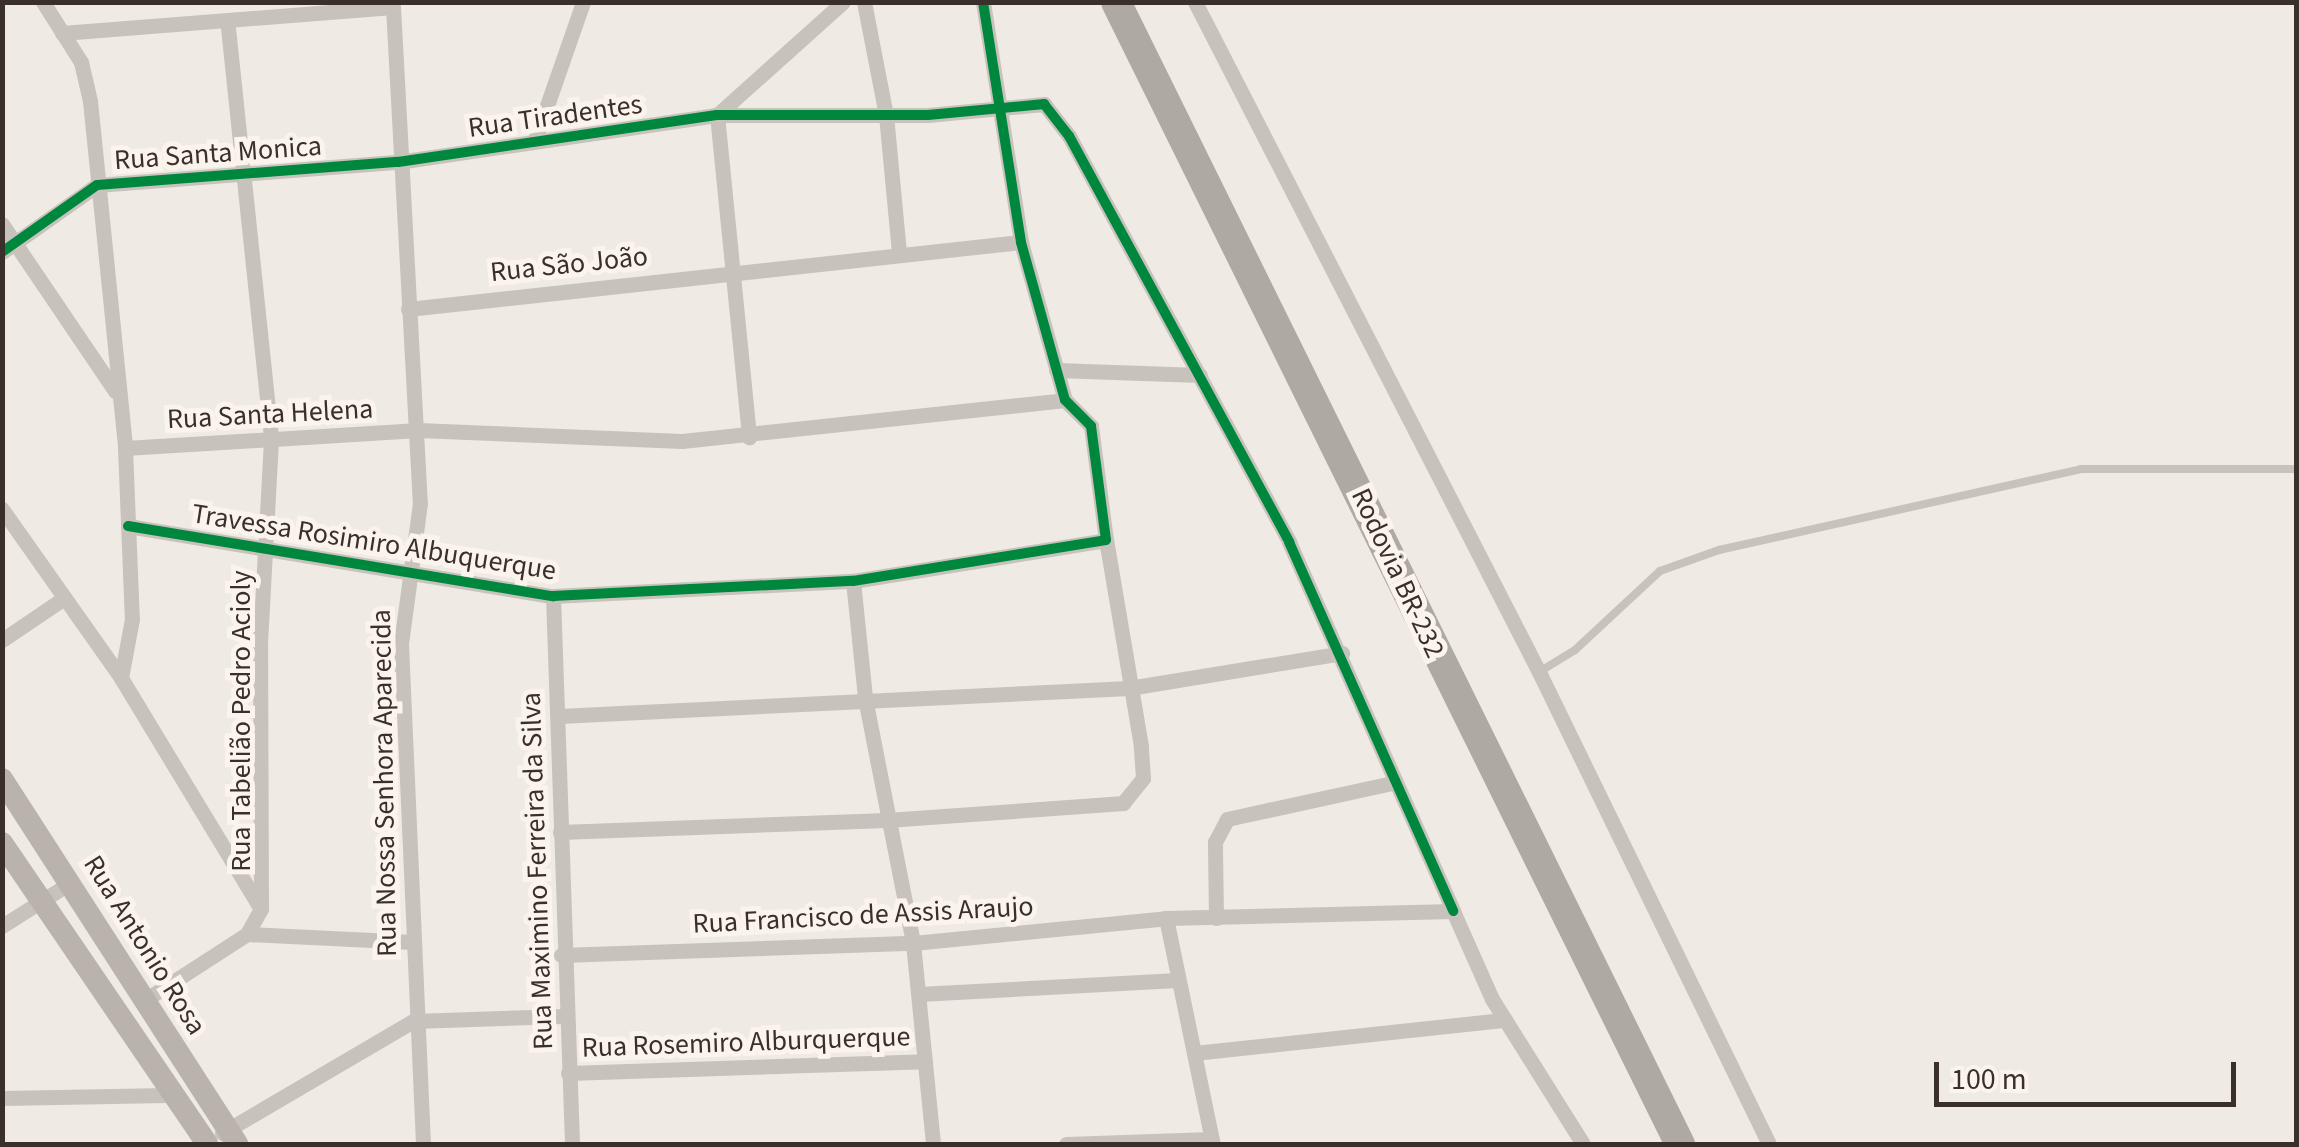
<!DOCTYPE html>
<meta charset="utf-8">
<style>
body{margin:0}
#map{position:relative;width:2299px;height:1147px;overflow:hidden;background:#efeae4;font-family:"Source Sans 3",sans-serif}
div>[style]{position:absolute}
.lane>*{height:8px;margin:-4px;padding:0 4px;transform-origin:4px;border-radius:4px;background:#c8c2bd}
.street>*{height:15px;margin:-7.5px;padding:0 7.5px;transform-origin:7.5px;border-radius:7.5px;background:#c8c2bd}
.secondary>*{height:22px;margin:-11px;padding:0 11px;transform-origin:11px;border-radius:11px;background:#b9b2ad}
.highway>*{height:30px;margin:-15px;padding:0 15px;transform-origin:15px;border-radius:15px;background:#aea9a3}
.cycleway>*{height:10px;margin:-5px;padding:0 5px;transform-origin:5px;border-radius:5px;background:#00873e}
span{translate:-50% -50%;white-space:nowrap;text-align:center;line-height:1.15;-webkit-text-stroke:10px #fbf4ed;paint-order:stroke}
.street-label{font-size:28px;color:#3a2f2b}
.frame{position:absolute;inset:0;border:5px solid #3a2f2b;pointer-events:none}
.scale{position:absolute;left:1934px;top:1062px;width:302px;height:45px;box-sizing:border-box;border:5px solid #3a2f2b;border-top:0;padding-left:12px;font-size:30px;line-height:35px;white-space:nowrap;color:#3a2f2b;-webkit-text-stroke:8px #fbf4ed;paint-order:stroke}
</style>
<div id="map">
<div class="lane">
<div style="left:1539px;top:672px;width:42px;rotate:-31.4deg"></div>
<div style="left:1575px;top:650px;width:116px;rotate:-42.9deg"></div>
<div style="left:1660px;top:571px;width:63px;rotate:-19.6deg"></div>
<div style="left:1719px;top:550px;width:371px;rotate:-12.6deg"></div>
<div style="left:2081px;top:469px;width:215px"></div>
</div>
<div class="street">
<div style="left:43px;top:2px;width:71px;rotate:57.7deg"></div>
<div style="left:81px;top:62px;width:40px;rotate:77deg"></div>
<div style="left:90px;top:101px;width:349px;rotate:84.2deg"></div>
<div style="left:125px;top:448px;width:171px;rotate:87.7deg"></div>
<div style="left:132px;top:619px;width:60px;rotate:100.6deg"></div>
<div style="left:864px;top:2px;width:115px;rotate:79deg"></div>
<div style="left:886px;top:115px;width:139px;rotate:84.6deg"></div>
<div style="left:1195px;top:2px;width:753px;rotate:62.82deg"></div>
<div style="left:1539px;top:672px;width:525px;rotate:64.02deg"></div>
<div style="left:393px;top:7px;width:497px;rotate:86.9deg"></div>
<div style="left:420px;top:503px;width:142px;rotate:97.7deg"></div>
<div style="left:401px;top:644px;width:500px;rotate:87.48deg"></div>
<div style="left:62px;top:33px;width:332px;rotate:-4.5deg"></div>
<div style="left:717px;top:115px;width:324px;rotate:84.3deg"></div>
<div style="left:717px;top:115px;width:169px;rotate:-41.9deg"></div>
<div style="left:535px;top:140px;width:146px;rotate:-70.8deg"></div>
<div style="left:2px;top:224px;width:202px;rotate:55.9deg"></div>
<div style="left:2px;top:252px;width:116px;rotate:-35.2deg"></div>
<div style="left:97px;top:185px;width:302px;rotate:-4.4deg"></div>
<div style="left:398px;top:162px;width:322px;rotate:-8.4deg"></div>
<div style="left:717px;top:115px;width:211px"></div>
<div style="left:928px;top:115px;width:117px;rotate:-5.4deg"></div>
<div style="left:1044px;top:104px;width:41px;rotate:52deg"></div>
<div style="left:1069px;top:136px;width:462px;rotate:61.5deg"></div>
<div style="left:1289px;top:542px;width:404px;rotate:66deg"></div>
<div style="left:408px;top:309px;width:617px;rotate:-6.24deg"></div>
<div style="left:1056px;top:370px;width:144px;rotate:2deg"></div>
<div style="left:125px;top:448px;width:294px;rotate:-3.5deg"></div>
<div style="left:418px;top:430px;width:264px;rotate:2.4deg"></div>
<div style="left:682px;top:441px;width:385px;rotate:-6.1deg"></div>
<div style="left:2px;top:509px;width:207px;rotate:54.8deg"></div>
<div style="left:121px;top:678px;width:270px;rotate:58.8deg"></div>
<div style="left:128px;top:526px;width:431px;rotate:9.4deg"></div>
<div style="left:553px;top:596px;width:300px;rotate:-2.9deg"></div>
<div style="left:853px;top:581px;width:256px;rotate:-9.2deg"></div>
<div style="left:1106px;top:540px;width:115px;rotate:-97.5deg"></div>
<div style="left:1091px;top:426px;width:37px;rotate:-135deg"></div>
<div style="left:1065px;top:400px;width:164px;rotate:-105.6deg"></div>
<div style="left:1021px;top:242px;width:243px;rotate:-99deg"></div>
<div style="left:853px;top:581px;width:118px;rotate:84.1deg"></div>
<div style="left:865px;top:698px;width:250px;rotate:78.9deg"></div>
<div style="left:913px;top:943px;width:202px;rotate:84.3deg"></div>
<div style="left:553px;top:596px;width:548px;rotate:88.01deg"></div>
<div style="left:2px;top:640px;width:71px;rotate:-34.1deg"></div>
<div style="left:559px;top:716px;width:571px;rotate:-2.81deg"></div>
<div style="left:1129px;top:688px;width:216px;rotate:-9.3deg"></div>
<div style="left:560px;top:832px;width:327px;rotate:-2.1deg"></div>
<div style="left:887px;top:820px;width:237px;rotate:-4.1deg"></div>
<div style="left:1123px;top:803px;width:32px;rotate:-51deg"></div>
<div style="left:1143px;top:778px;width:32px;rotate:-94deg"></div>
<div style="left:1141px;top:746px;width:209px;rotate:-99.6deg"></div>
<div style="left:1166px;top:918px;width:231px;rotate:78.3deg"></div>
<div style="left:1216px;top:918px;width:76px;rotate:-90.8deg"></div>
<div style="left:1215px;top:842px;width:26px;rotate:-62deg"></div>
<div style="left:1227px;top:819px;width:169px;rotate:-12.3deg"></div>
<div style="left:2px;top:926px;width:80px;rotate:-32.3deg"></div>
<div style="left:247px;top:934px;width:166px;rotate:2.8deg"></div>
<div style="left:561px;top:955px;width:352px;rotate:-2deg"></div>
<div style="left:913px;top:943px;width:254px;rotate:-5.6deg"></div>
<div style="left:1166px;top:918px;width:287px;rotate:-1.4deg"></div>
<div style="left:1453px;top:911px;width:96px;rotate:66.1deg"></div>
<div style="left:1492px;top:999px;width:171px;rotate:57.9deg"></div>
<div style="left:919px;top:994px;width:258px;rotate:-3.1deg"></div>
<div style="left:145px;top:1000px;width:121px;rotate:-32.9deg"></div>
<div style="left:247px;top:934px;width:29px;rotate:-61deg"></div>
<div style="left:261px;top:909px;width:266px;rotate:-90.2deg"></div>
<div style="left:260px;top:643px;width:206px;rotate:-86.9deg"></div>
<div style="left:271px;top:437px;width:414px;rotate:-96deg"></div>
<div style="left:1194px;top:1053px;width:313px;rotate:-6.1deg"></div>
<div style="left:568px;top:1073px;width:357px;rotate:-1.9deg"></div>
<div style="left:2px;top:1098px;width:165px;rotate:-1deg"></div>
<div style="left:222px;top:1133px;width:221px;rotate:-30.4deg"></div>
<div style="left:413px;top:1021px;width:151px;rotate:-1.9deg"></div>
<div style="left:1066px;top:1144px;width:146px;rotate:-2deg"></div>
</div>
<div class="secondary">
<div style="left:2px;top:779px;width:434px;rotate:57.2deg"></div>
<div style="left:2px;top:843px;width:364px;rotate:55.7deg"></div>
</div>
<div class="highway">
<div style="left:1116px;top:2px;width:1274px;rotate:63.72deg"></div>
</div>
<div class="cycleway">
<div style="left:2px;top:252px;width:116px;rotate:-35.2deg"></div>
<div style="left:97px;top:185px;width:302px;rotate:-4.4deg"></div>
<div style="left:398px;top:162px;width:322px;rotate:-8.4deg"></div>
<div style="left:717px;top:115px;width:211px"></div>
<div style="left:928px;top:115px;width:117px;rotate:-5.4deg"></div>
<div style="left:1044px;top:104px;width:41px;rotate:52deg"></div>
<div style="left:1069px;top:136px;width:462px;rotate:61.5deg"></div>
<div style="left:1289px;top:542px;width:404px;rotate:66deg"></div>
<div style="left:128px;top:526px;width:431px;rotate:9.4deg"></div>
<div style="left:553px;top:596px;width:300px;rotate:-2.9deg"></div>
<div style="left:853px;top:581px;width:256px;rotate:-9.2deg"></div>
<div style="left:1106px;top:540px;width:115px;rotate:-97.5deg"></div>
<div style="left:1091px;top:426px;width:37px;rotate:-135deg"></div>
<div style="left:1065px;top:400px;width:164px;rotate:-105.6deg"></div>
<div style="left:1021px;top:242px;width:243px;rotate:-99deg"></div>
</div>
<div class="street-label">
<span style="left:555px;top:116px;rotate:-8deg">Rua Tiradentes</span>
<span style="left:218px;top:153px;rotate:-4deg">Rua Santa Monica</span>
<span style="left:569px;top:264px;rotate:-6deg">Rua São João</span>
<span style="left:270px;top:414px;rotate:-3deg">Rua Santa Helena</span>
<span style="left:374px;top:542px;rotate:9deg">Travessa Rosimiro Albuquerque</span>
<span style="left:1398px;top:573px;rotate:65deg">Rodovia BR-232</span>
<span style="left:241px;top:721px;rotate:-90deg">Rua Tabelião Pedro Acioly</span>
<span style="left:384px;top:783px;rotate:-91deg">Rua Nossa Senhora Aparecida</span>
<span style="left:537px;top:871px;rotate:-92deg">Rua Maximino Ferreira da Silva</span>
<span style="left:863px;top:915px;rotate:-3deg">Rua Francisco de Assis Araujo</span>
<span style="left:145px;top:945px;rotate:58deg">Rua Antonio Rosa</span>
<span style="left:746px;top:1042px;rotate:-2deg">Rua Rosemiro Alburquerque</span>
</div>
<div class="frame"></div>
<div class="scale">100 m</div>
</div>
